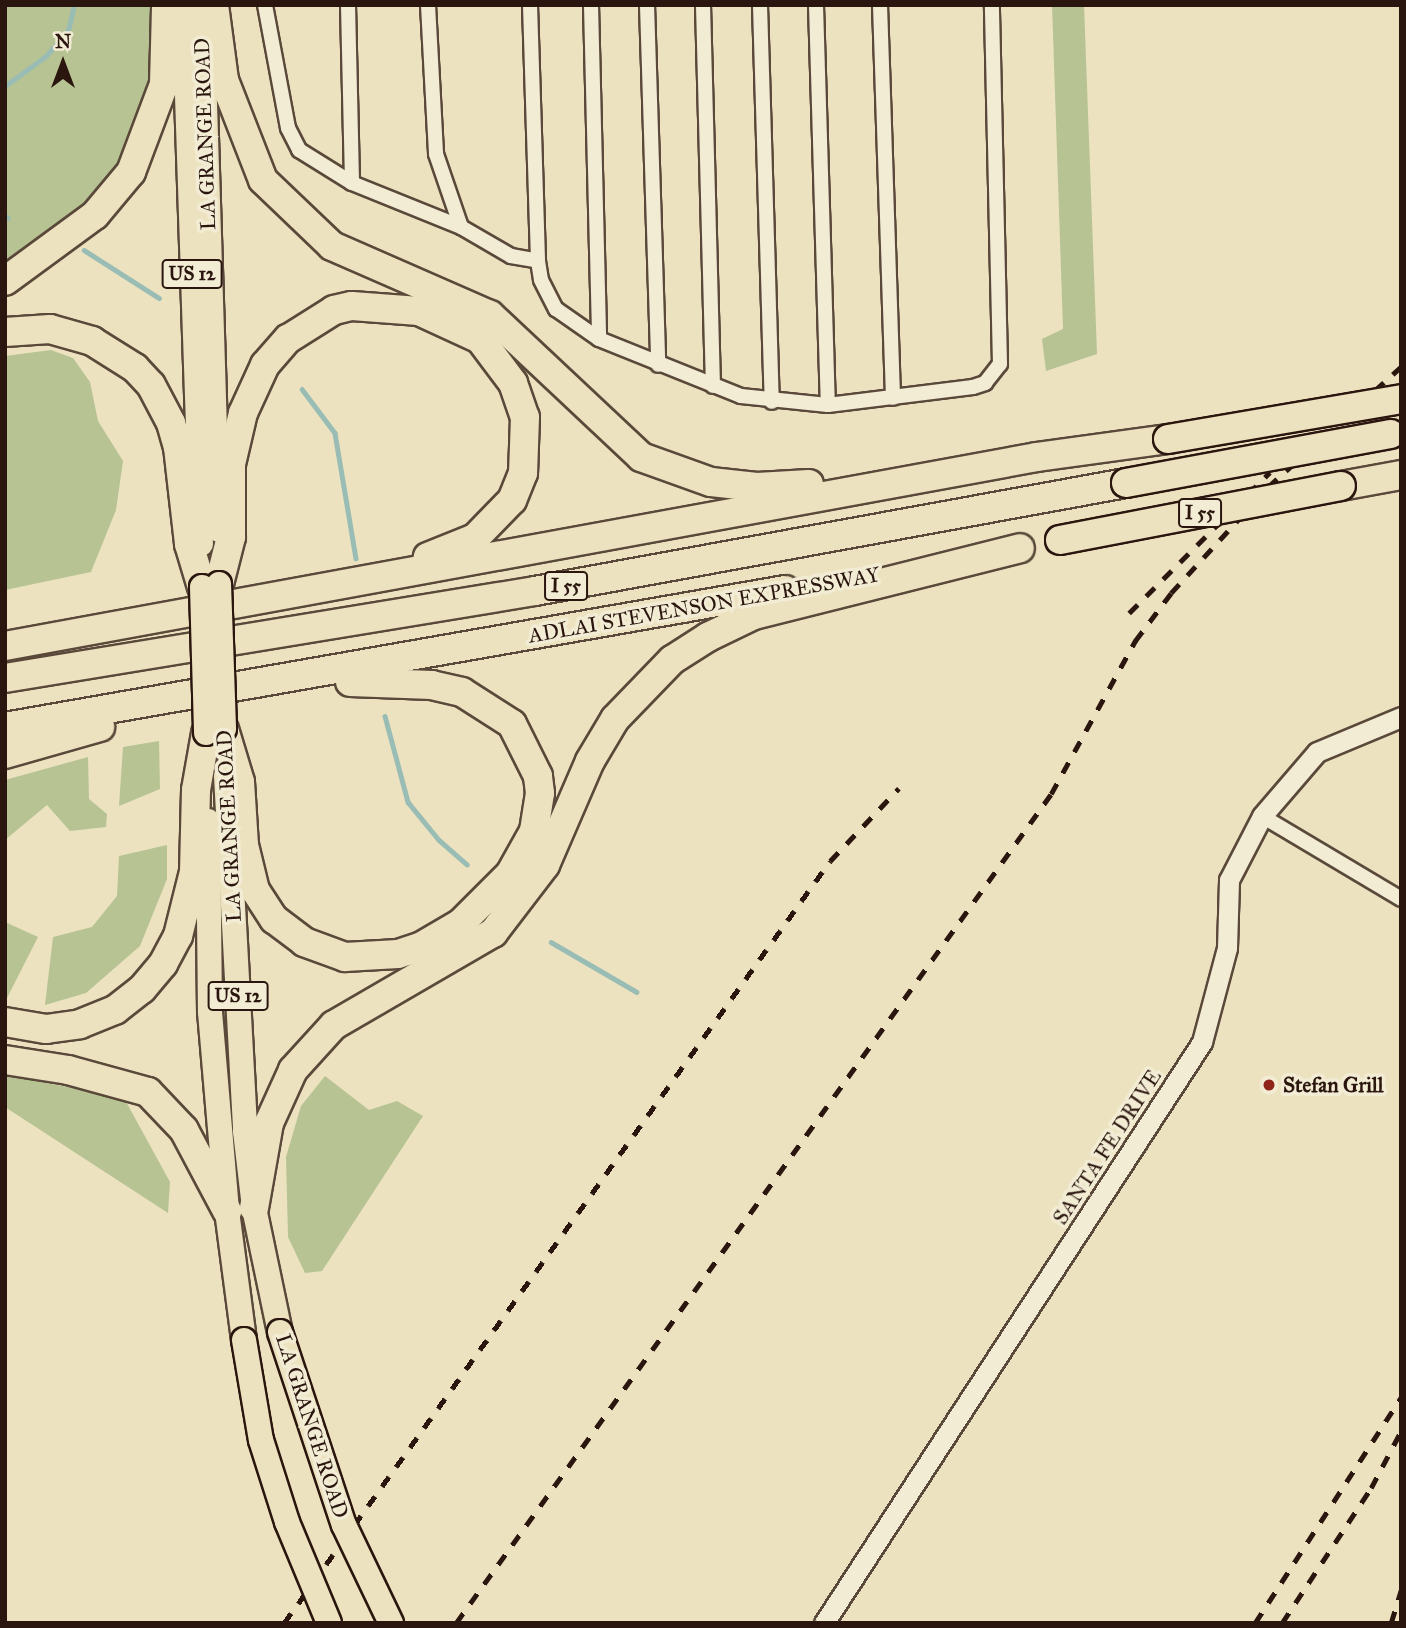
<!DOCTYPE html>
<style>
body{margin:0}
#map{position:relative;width:1406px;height:1628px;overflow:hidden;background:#ece2bf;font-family:"IM FELL Great Primer",serif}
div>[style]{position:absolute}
.green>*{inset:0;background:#b7c393}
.stream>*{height:4.5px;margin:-2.25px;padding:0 2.25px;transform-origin:2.25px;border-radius:2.25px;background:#99bdb5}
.roads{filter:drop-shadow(2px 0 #5a493a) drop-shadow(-2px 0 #5a493a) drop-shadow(0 2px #5a493a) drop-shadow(0 -2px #5a493a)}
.minor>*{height:14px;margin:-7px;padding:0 7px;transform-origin:7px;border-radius:7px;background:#f3ecd5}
.tertiary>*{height:19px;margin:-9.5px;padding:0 9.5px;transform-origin:9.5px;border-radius:9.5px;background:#f3ecd5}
.primary>*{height:23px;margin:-11.5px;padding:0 11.5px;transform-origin:11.5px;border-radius:11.5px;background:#ece2bf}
.trunk>*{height:24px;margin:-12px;padding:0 12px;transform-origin:12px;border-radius:12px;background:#ece2bf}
.motorway>*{height:28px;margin:-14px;padding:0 14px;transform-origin:14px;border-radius:14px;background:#ece2bf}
.rail>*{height:4.5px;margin-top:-2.25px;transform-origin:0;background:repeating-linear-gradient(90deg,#2a160e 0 12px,transparent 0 24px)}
.bridges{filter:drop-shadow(2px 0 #2a160e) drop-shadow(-2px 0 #2a160e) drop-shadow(0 2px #2a160e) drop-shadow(0 -2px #2a160e)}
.trunk-bridge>*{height:24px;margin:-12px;padding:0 12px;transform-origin:12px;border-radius:12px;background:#ece2bf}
.motorway-bridge>*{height:28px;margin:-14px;padding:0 14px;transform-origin:14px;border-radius:14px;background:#ece2bf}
.dots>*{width:19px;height:19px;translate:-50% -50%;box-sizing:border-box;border:4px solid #f3ecd5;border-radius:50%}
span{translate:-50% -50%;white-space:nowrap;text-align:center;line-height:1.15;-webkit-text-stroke:7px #f3ecd5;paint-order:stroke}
.shield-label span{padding:2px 5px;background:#f3ecd5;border:2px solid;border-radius:5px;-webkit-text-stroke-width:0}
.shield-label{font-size:19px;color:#2a160e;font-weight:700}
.street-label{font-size:21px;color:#2a160e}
.poi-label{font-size:21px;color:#2a160e;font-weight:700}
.left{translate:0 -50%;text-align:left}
.frame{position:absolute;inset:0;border:7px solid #2a160e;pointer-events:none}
.north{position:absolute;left:28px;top:28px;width:70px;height:70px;-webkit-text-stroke:5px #f3ecd5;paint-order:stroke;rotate:0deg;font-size:19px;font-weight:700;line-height:28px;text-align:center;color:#2a160e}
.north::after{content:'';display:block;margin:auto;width:24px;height:32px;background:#2a160e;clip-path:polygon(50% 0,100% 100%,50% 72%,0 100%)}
</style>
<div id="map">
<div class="green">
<div style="clip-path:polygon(5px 5px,157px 5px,151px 90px,115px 179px,79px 213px,5px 266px)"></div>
<div style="clip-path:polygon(1052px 5px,1084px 5px,1097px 354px,1046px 371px,1042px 339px,1063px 329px)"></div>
<div style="clip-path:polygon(51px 350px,73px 358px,90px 382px,98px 421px,123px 461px,116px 510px,91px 572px,5px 590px,5px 356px)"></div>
<div style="clip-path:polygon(159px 741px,160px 789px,119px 806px,123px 747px)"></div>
<div style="clip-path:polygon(88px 757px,89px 799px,107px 814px,106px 827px,70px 831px,47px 805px,5px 840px,5px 780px)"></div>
<div style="clip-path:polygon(167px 845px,167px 879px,140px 946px,86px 993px,45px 1005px,53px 937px,92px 927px,117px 896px,119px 856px)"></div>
<div style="clip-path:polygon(5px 922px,38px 937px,7px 998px,5px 997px)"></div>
<div style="clip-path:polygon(5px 1075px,124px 1098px,170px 1182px,168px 1213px,5px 1107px)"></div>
<div style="clip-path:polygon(325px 1076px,369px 1110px,397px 1101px,423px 1116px,322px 1271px,305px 1273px,288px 1237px,286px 1157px,301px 1106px)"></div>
</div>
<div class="stream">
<div style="left:5px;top:86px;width:51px;rotate:-36.2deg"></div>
<div style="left:46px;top:56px;width:33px;rotate:-49deg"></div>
<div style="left:68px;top:31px;width:27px;rotate:-77deg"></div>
<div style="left:5px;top:215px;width:4px;rotate:45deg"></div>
<div style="left:84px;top:250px;width:89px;rotate:32.6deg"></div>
<div style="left:302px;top:389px;width:55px;rotate:53.1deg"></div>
<div style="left:335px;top:433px;width:127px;rotate:80.5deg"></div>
<div style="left:385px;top:716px;width:89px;rotate:75deg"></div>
<div style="left:408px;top:802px;width:49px;rotate:50.8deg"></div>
<div style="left:439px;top:840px;width:37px;rotate:41deg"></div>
<div style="left:551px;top:942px;width:99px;rotate:30.2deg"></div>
</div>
<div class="roads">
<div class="minor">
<div style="left:265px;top:5px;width:125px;rotate:79.4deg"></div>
<div style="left:288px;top:128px;width:25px;rotate:63deg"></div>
<div style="left:299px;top:150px;width:62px;rotate:31.9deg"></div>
<div style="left:352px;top:183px;width:118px;rotate:22deg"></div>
<div style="left:348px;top:5px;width:178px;rotate:88.7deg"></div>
<div style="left:428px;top:5px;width:149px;rotate:86.9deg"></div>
<div style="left:436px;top:154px;width:77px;rotate:71.1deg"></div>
<div style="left:461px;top:227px;width:58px;rotate:30.1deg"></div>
<div style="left:511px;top:256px;width:27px;rotate:10deg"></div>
<div style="left:530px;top:5px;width:256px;rotate:88.2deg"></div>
<div style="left:538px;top:261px;width:19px;rotate:81deg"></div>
<div style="left:541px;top:280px;width:33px;rotate:63deg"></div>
<div style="left:556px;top:309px;width:52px;rotate:34.9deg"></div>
<div style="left:599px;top:339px;width:153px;rotate:21.9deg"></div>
<div style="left:741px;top:396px;width:87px;rotate:5.9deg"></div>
<div style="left:828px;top:405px;width:146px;rotate:-7.1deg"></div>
<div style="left:973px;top:387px;width:13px;rotate:-18deg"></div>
<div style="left:985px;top:383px;width:24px;rotate:-52deg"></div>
<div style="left:1000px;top:364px;width:359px;rotate:-91.3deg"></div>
<div style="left:591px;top:5px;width:334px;rotate:88.6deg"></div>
<div style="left:647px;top:5px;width:360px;rotate:88.2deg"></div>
<div style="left:703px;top:5px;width:381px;rotate:88.5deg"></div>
<div style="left:760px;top:5px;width:397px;rotate:88.3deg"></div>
<div style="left:816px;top:5px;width:400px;rotate:88.3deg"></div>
<div style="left:880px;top:5px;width:393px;rotate:88.1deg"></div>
<div style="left:1262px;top:816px;width:162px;rotate:30.8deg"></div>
</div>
<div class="tertiary">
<div style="left:824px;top:1623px;width:693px;rotate:-56.95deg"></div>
<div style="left:1202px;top:1042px;width:97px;rotate:-75.1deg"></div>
<div style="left:1227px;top:948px;width:68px;rotate:-88.3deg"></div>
<div style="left:1229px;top:880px;width:72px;rotate:-62.7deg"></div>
<div style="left:1262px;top:816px;width:84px;rotate:-49.3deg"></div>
<div style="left:1317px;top:752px;width:91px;rotate:-22.6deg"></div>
</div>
<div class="primary">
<div style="left:183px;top:5px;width:539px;rotate:88.09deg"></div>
<div style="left:202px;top:5px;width:525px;rotate:88.25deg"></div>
</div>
<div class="trunk">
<div style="left:226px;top:776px;width:356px;rotate:86.9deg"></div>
<div style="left:245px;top:1131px;width:78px;rotate:83.3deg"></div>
<div style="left:254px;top:1208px;width:127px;rotate:78.2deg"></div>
<div style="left:208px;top:821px;width:191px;rotate:89.4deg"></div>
<div style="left:210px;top:1012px;width:200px;rotate:85.1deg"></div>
<div style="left:227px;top:1211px;width:130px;rotate:82.5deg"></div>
</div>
<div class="motorway">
<div style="left:214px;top:5px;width:76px;rotate:82.4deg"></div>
<div style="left:224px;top:80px;width:107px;rotate:68.7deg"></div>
<div style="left:263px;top:180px;width:95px;rotate:43.7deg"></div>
<div style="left:332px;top:246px;width:172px;rotate:23.6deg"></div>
<div style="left:490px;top:315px;width:207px;rotate:43.2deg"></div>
<div style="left:641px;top:457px;width:74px;rotate:19.7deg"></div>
<div style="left:711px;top:482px;width:46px;rotate:6.2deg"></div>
<div style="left:757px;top:487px;width:52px;rotate:-3.3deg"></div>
<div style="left:5px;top:281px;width:112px;rotate:-36.3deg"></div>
<div style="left:95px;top:215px;width:56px;rotate:-50.1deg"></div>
<div style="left:131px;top:172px;width:94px;rotate:-69.4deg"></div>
<div style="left:164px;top:84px;width:79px;rotate:-88.5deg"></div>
<div style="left:5px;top:332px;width:45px;rotate:-3.8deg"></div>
<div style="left:50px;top:329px;width:44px;rotate:15.9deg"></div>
<div style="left:92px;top:341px;width:51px;rotate:32.1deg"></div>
<div style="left:135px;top:368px;width:23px;rotate:47deg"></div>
<div style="left:151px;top:385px;width:43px;rotate:62.2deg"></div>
<div style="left:171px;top:423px;width:25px;rotate:74deg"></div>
<div style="left:178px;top:447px;width:98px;rotate:83.5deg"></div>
<div style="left:189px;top:544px;width:45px;rotate:73.2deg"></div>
<div style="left:1341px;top:486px;width:61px;rotate:-10.4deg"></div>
<div style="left:219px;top:584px;width:49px;rotate:-75.7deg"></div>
<div style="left:231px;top:537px;width:73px;rotate:-90deg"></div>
<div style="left:231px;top:464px;width:52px;rotate:-76.8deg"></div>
<div style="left:243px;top:413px;width:53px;rotate:-65.4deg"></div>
<div style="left:265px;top:365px;width:35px;rotate:-49deg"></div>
<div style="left:288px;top:339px;width:54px;rotate:-32.2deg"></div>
<div style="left:334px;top:310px;width:18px;rotate:-13deg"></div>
<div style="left:352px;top:306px;width:67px;rotate:4.3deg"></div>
<div style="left:419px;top:311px;width:67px;rotate:24.7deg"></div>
<div style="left:480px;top:339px;width:55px;rotate:53.1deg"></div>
<div style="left:513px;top:383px;width:36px;rotate:71deg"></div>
<div style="left:525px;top:417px;width:56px;rotate:92deg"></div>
<div style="left:523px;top:473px;width:29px;rotate:112deg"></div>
<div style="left:512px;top:500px;width:53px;rotate:134.2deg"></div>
<div style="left:475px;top:538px;width:51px;rotate:158deg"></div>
<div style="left:5px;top:646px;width:1049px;rotate:-10.38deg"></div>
<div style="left:1037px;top:457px;width:132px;rotate:-7.8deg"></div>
<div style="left:5px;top:678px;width:537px;rotate:-9.32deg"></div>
<div style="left:535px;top:591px;width:601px;rotate:-10.36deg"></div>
<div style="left:5px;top:727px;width:792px;rotate:-9.96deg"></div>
<div style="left:224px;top:729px;width:55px;rotate:73.2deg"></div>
<div style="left:240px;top:782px;width:63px;rotate:86.4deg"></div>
<div style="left:244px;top:845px;width:46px;rotate:76.3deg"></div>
<div style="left:255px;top:890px;width:35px;rotate:57deg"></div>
<div style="left:274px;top:919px;width:38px;rotate:37deg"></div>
<div style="left:304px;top:942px;width:44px;rotate:20.1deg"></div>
<div style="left:345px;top:957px;width:53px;rotate:-3.2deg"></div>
<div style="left:398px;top:954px;width:23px;rotate:-18deg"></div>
<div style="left:420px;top:947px;width:48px;rotate:-30.3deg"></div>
<div style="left:461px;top:923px;width:69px;rotate:-45deg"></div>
<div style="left:510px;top:874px;width:49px;rotate:-60.8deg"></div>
<div style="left:534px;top:831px;width:38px;rotate:-81deg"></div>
<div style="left:540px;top:793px;width:17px;rotate:-97deg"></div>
<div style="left:538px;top:776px;width:58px;rotate:-116.6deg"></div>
<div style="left:512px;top:724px;width:59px;rotate:-147.4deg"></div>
<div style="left:462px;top:692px;width:31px;rotate:-167deg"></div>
<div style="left:432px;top:685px;width:82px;rotate:-177.9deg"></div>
<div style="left:5px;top:754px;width:99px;rotate:-15.9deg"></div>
<div style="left:5px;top:1022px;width:42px;rotate:9.7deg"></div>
<div style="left:46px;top:1029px;width:34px;rotate:-8deg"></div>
<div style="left:80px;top:1024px;width:38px;rotate:-22deg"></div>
<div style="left:115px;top:1010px;width:34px;rotate:-38deg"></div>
<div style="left:142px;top:989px;width:33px;rotate:-50deg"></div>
<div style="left:163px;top:964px;width:32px;rotate:-62deg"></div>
<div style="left:178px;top:936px;width:66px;rotate:-76deg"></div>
<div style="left:194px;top:872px;width:82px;rotate:-88.6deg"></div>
<div style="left:196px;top:790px;width:58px;rotate:-80deg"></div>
<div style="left:5px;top:1060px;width:64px;rotate:9deg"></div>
<div style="left:68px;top:1070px;width:83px;rotate:15.4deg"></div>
<div style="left:148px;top:1092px;width:52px;rotate:46.5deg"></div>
<div style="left:184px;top:1130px;width:92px;rotate:62deg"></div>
<div style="left:254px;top:1208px;width:86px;rotate:-80deg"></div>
<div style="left:269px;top:1123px;width:58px;rotate:-65.6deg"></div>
<div style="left:293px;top:1070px;width:61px;rotate:-47.7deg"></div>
<div style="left:334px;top:1025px;width:184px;rotate:-30.1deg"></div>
<div style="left:493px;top:933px;width:86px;rotate:-52.6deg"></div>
<div style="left:545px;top:865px;width:113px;rotate:-66.6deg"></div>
<div style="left:590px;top:761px;width:49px;rotate:-59.2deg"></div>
<div style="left:615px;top:719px;width:82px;rotate:-46deg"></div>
<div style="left:672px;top:660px;width:43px;rotate:-32.6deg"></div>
<div style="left:708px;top:637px;width:51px;rotate:-25.6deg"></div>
<div style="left:754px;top:615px;width:274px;rotate:-14.1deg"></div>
</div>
</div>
<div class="rail">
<div style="left:1129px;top:613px;width:199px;rotate:-45deg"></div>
<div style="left:284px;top:1623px;width:937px;rotate:-54.38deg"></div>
<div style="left:830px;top:861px;width:100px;rotate:-46.6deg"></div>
<div style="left:456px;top:1623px;width:1020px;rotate:-54.33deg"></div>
<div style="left:1051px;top:794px;width:175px;rotate:-61.2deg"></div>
<div style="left:1135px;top:641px;width:60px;rotate:-53.1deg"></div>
<div style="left:1171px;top:593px;width:144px;rotate:-47.5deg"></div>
<div style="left:1268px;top:487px;width:179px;rotate:-42.1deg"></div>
<div style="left:1255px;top:1623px;width:269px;rotate:-57.1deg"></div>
<div style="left:1282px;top:1623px;width:162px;rotate:-56.6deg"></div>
<div style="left:1371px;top:1488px;width:64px;rotate:-62.2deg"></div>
<div style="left:1391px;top:1623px;width:34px;rotate:-73deg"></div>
</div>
<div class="bridges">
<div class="trunk-bridge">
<div style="left:219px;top:584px;width:145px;rotate:88deg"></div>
<div style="left:202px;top:587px;width:146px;rotate:88.4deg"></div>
<div style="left:280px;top:1332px;width:203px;rotate:71.7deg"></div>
<div style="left:344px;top:1525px;width:109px;rotate:64.4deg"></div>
<div style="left:244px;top:1340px;width:101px;rotate:80.4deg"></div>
<div style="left:261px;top:1440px;width:86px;rotate:72.4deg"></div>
<div style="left:287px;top:1522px;width:109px;rotate:67.4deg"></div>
</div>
<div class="motorway-bridge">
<div style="left:1168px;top:439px;width:236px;rotate:-9.7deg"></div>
<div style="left:1126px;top:483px;width:269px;rotate:-10.5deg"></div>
<div style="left:1060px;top:540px;width:286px;rotate:-10.9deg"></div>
</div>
</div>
<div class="dots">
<div style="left:1269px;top:1085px;background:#8f2418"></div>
</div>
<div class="shield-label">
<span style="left:192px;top:274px">US 12</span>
<span style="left:1200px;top:513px">I 55</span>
<span style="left:566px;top:586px">I 55</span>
<span style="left:238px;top:996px">US 12</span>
</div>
<div class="street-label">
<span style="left:205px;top:134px;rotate:-92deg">LA GRANGE ROAD</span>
<span style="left:704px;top:605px;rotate:-10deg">ADLAI STEVENSON EXPRESSWAY</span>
<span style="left:229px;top:826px;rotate:-93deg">LA GRANGE ROAD</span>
<span style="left:1107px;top:1147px;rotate:-57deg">SANTA FE DRIVE</span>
<span style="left:312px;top:1426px;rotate:72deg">LA GRANGE ROAD</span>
</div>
<div class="poi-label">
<span class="left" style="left:1283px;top:1085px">Stefan Grill</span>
</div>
<div class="frame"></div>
<div class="north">N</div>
</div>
